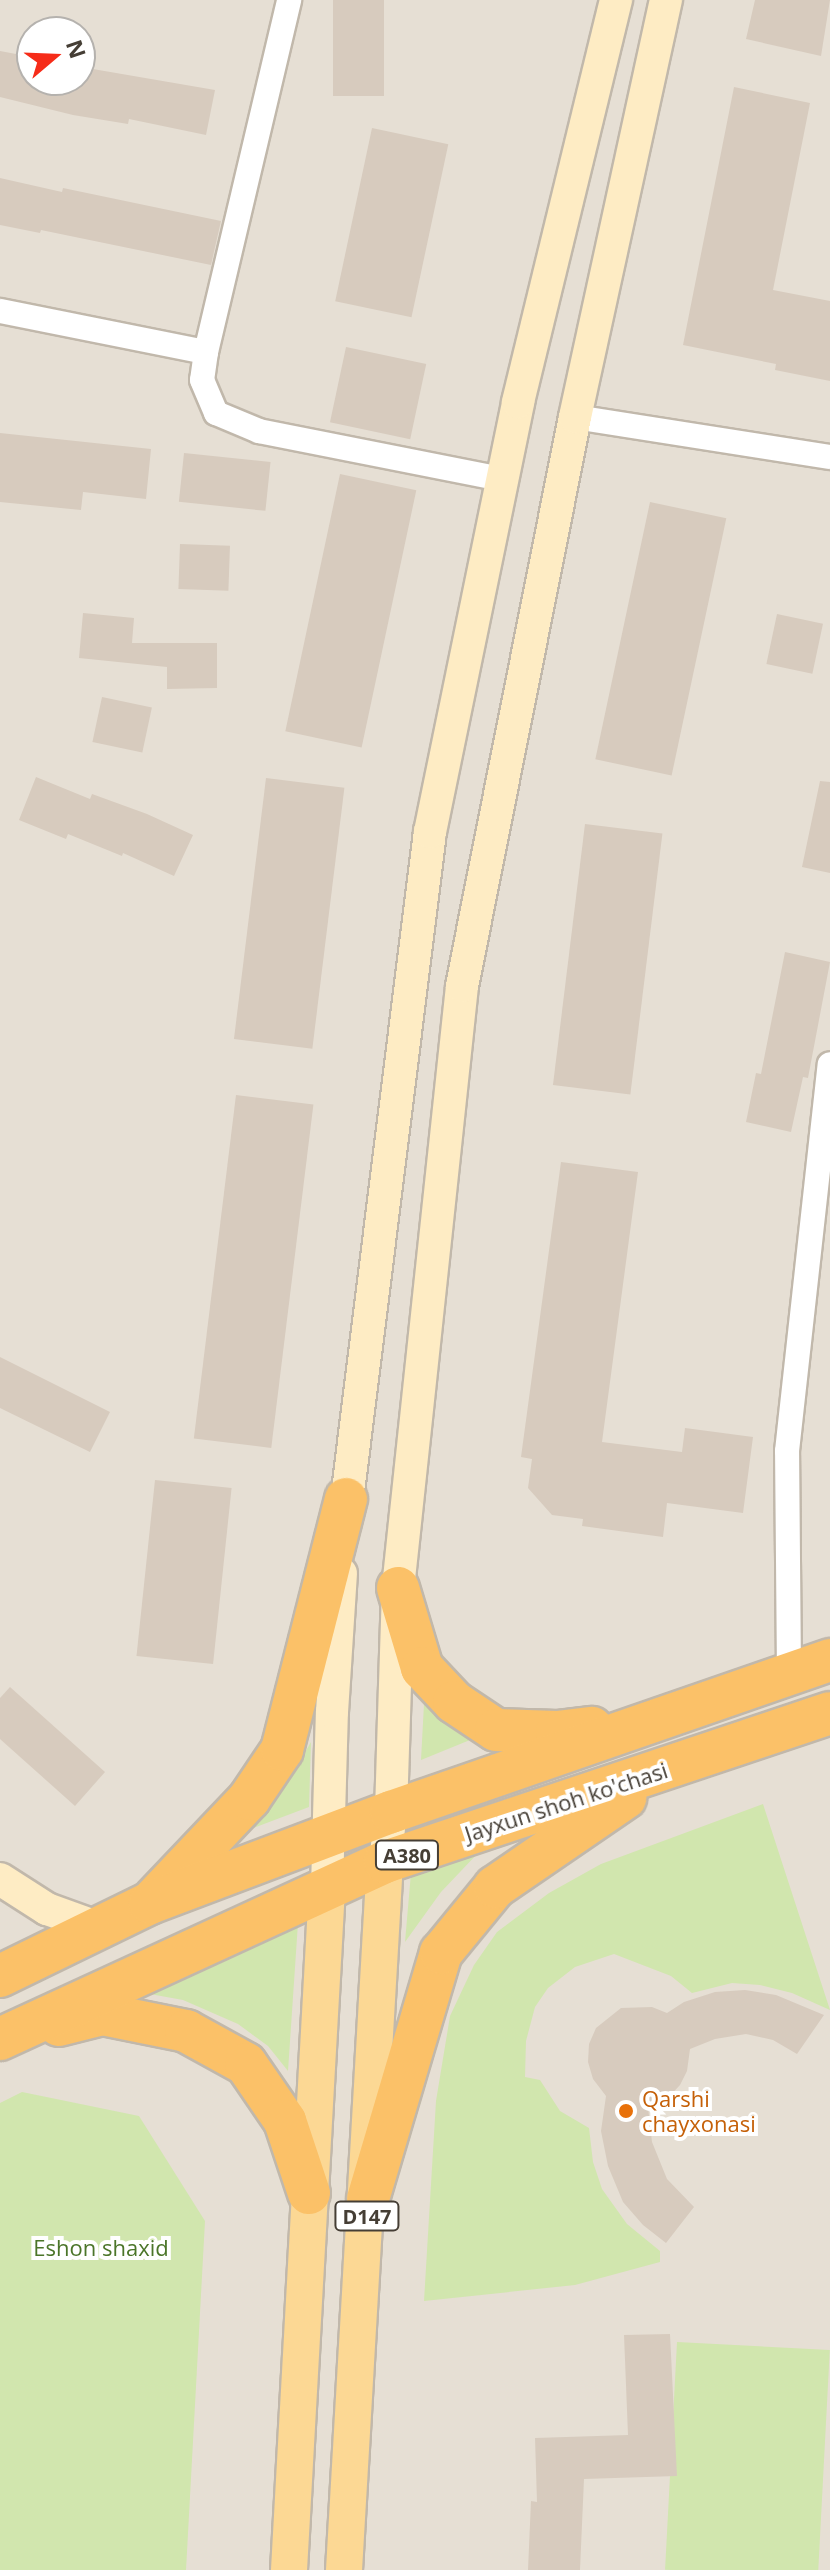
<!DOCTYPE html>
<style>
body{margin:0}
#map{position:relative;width:830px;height:2570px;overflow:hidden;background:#f2eee5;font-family:"Open Sans",sans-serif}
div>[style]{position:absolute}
.residential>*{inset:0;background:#e6dfd4}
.green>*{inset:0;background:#d1e6ae;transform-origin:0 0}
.building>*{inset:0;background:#d7cbbe;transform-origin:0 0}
.roads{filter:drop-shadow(2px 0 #c1b8ab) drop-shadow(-2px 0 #c1b8ab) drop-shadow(0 2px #c1b8ab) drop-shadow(0 -2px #c1b8ab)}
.street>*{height:24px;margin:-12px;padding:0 12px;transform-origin:12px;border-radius:12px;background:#fff}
.secondary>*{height:32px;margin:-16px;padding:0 16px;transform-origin:16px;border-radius:16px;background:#feecc4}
.primary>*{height:36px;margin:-18px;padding:0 18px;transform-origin:18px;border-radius:18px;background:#fcd894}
.highway>*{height:42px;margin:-21px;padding:0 21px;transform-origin:21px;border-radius:21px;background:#fbc168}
.dots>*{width:22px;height:22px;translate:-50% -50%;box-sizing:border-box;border:4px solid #fff;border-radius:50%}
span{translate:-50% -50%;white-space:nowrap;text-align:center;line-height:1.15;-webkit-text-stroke:8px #fff;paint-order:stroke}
.shield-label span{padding:2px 6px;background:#fff;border:2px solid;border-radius:6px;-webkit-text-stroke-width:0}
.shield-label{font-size:20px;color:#453e35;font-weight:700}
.street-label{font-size:22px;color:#453e35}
.food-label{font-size:22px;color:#c56008}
.left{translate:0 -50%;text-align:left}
.park-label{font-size:22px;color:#4b7529}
.north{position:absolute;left:16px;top:16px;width:80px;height:80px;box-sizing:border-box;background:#fff;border:2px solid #b5b2ae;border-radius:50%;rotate:71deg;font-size:22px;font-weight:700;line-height:32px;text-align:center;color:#453e35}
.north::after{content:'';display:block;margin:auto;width:28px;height:36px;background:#f62c19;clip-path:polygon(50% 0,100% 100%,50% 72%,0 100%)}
</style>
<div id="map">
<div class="residential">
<div style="clip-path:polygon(evenodd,0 0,830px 0,830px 2570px,0 2570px,0 0,32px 32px,80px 32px,80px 80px,32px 80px,32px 32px)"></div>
</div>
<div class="green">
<div style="clip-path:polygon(424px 1704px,470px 1740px,421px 1760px)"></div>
<div style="clip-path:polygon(311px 1742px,309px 1807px,243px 1832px,286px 1785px)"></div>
<div style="clip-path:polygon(763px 1804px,830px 2010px,792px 1993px,760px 1985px,732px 1983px,692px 1993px,671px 1976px,614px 1954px,575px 1967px,548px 1988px,535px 2007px,526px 2041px,525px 2077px,540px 2080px,560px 2111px,589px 2128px,593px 2162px,602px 2189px,627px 2224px,660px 2251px,660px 2262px,575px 2285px,424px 2301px,436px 2101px,450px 2016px,474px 1965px,497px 1932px,549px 1893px,601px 1864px)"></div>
<div style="clip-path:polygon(479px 1852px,441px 1892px,405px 1942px,411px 1873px)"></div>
<div style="clip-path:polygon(298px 1923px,288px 2071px,268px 2046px,238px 2024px,183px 2000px,139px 1992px)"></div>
<div style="clip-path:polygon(22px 2092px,139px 2116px,205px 2221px,186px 2570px,0 2570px,0 2103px)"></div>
<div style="left:677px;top:2342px;width:153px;height:228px;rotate:3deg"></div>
</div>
<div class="building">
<div style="left:333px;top:0;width:51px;height:96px"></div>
<div style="clip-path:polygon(755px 0,830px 0,821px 56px,746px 39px)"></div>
<div style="clip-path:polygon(0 51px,32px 57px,32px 80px,80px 80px,80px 70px,87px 68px,215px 90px,206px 135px,129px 119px,128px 124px,73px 115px,0 97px)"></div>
<div style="clip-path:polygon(734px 87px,810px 103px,773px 290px,830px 301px,830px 381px,775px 370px,776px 364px,683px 345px)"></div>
<div style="left:372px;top:128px;width:78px;height:177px;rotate:12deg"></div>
<div style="clip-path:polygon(0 178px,62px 192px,63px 188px,221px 221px,211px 265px,41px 230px,40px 233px,0 225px)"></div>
<div style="left:346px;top:347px;width:82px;height:77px;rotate:12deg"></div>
<div style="clip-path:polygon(0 433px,151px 449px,146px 499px,83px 492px,81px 510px,0 502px)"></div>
<div style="left:184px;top:453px;width:87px;height:49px;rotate:6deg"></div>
<div style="left:340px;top:474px;width:78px;height:263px;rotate:12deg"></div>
<div style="left:650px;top:502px;width:78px;height:263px;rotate:12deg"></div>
<div style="left:180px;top:544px;width:50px;height:45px;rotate:2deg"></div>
<div style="clip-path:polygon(83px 613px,134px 618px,132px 643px,217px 643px,217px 688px,167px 689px,167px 667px,79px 658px)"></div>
<div style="left:777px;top:614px;width:47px;height:51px;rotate:12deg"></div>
<div style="left:102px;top:697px;width:51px;height:46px;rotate:12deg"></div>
<div style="clip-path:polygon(36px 777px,90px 799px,92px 794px,147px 814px,193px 835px,174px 876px,123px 853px,122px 856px,68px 834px,66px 839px,19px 820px)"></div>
<div style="left:266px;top:778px;width:79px;height:263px;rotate:7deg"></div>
<div style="clip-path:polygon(820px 781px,830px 782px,830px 873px,802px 867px)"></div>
<div style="left:585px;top:824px;width:78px;height:263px;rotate:7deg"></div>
<div style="clip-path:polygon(785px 952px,830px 962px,808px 1078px,803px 1077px,791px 1132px,746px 1122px,756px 1073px,761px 1074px)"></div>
<div style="left:236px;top:1095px;width:78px;height:346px;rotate:7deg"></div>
<div style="clip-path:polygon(561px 1162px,638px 1172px,602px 1442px,682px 1452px,685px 1428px,753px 1437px,743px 1513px,667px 1503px,663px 1537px,582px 1526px,583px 1519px,552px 1515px,528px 1488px,532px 1459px,521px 1457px)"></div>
<div style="clip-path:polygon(0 1357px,110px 1412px,90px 1452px,0 1408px)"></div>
<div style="left:155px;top:1480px;width:77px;height:177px;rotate:6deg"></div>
<div style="clip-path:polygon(10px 1687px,105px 1772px,75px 1806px,0 1739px,0 1698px)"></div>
<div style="clip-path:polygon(745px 1990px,776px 1995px,824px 2015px,797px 2054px,773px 2040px,746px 2034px,715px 2039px,690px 2049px,687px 2071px,680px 2085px,668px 2098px,648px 2107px,652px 2142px,667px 2179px,694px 2207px,666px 2243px,643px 2225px,623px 2202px,608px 2166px,601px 2131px,606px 2096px,593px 2079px,588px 2062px,589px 2044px,596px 2028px,621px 2008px,652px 2007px,667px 2013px,684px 2002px,715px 1992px)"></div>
<div style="clip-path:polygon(670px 2334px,677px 2476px,584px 2479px,580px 2570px,528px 2570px,531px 2501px,537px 2502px,535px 2438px,628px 2435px,624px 2335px)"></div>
</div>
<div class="roads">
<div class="street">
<div style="left:0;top:311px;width:210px;rotate:11.3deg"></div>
<div style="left:206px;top:352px;width:362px;rotate:-76.7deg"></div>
<div style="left:206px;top:352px;width:28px;rotate:98deg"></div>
<div style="left:202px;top:380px;width:36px;rotate:67deg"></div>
<div style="left:216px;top:413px;width:47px;rotate:22.7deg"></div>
<div style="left:259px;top:431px;width:248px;rotate:11.2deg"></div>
<div style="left:575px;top:417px;width:258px;rotate:8.9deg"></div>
<div style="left:789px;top:1674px;width:223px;rotate:-90.5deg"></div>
<div style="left:787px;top:1451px;width:389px;rotate:-83.7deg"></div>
</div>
<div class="secondary">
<div style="left:344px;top:1523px;width:696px;rotate:-82.91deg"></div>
<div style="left:430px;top:832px;width:439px;rotate:-78.4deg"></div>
<div style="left:518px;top:402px;width:414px;rotate:-76.3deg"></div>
<div style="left:385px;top:1862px;width:50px;rotate:-83.2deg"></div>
<div style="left:391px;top:1812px;width:224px;rotate:-88.2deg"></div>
<div style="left:398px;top:1588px;width:605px;rotate:-83.93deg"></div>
<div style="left:462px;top:986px;width:580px;rotate:-78.77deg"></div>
<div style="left:575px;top:417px;width:427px;rotate:-77.7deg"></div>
<div style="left:0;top:1879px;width:56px;rotate:32.6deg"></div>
<div style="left:47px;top:1909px;width:53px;rotate:19.8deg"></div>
<div style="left:327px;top:1888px;width:176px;rotate:-88.4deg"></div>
<div style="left:332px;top:1712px;width:139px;rotate:-86.3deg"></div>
</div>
<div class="primary">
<div style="left:289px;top:2570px;width:683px;rotate:-86.81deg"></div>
<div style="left:344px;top:2570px;width:709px;rotate:-86.69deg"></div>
</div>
<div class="highway">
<div style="left:398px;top:1588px;width:84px;rotate:73.3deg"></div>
<div style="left:422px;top:1668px;width:47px;rotate:46.7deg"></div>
<div style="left:454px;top:1702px;width:50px;rotate:33.7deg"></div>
<div style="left:496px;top:1730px;width:61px;rotate:1.9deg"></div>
<div style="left:557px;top:1732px;width:35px;rotate:-7deg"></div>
<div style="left:155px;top:1898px;width:137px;rotate:-46.5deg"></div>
<div style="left:249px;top:1799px;width:59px;rotate:-56deg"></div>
<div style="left:282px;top:1750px;width:259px;rotate:-75.7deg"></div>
<div style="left:0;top:1976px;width:167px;rotate:-26deg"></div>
<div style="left:150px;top:1903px;width:258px;rotate:-20.7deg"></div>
<div style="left:391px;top:1812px;width:465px;rotate:-19.1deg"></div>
<div style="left:59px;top:2025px;width:44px;rotate:-14.3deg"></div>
<div style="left:102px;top:2014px;width:86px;rotate:11.4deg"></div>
<div style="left:186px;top:2031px;width:68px;rotate:28.8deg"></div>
<div style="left:246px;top:2064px;width:69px;rotate:55.6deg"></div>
<div style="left:285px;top:2121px;width:76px;rotate:71.6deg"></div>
<div style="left:0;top:2039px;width:424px;rotate:-24.7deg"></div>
<div style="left:385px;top:1862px;width:469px;rotate:-18.5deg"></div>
<div style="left:368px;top:2199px;width:257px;rotate:-73.5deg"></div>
<div style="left:441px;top:1953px;width:85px;rotate:-50.7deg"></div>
<div style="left:495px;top:1887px;width:158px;rotate:-34.4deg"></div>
</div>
</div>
<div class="dots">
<div style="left:626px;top:2111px;background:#e8710a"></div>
</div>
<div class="shield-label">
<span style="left:407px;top:1855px">A380</span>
<span style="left:367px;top:2216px">D147</span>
</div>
<div class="street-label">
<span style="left:566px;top:1802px;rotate:-18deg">Jayxun shoh ko'chasi</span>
</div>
<div class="food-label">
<span class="left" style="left:642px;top:2111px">Qarshi<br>chayxonasi</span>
</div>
<div class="park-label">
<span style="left:101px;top:2248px">Eshon shaxid</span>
</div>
<div class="north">N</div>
</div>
